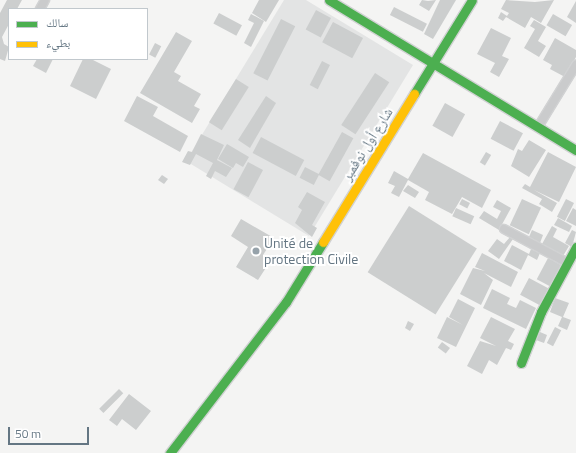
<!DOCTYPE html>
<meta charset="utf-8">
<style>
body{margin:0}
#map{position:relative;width:576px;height:453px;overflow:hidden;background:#f4f4f3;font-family:"Titillium Web","Noto Naskh Arabic",sans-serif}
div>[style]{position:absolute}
.built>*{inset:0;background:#e3e4e4}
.building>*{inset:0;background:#cccece;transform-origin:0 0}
.roads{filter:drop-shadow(1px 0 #d1d2d3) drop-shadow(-1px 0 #d1d2d3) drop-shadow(0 1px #d1d2d3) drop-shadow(0 -1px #d1d2d3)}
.street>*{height:8px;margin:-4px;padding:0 4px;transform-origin:4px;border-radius:4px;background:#cacbcc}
.fast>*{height:9px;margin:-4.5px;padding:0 4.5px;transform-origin:4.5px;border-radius:4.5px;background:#4caf50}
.slow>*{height:9px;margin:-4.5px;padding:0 4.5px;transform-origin:4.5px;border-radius:4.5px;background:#ffc107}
.dots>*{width:11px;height:11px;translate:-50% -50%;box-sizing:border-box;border:2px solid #fff;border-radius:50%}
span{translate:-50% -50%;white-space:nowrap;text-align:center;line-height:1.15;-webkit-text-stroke:4px #fff;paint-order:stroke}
.street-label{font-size:14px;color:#647683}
.poi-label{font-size:14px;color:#647683}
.left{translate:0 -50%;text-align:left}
.legend{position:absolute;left:8px;top:8px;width:140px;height:52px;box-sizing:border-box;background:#fff;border:1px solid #c1c8cd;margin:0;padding:5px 7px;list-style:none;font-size:12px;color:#647683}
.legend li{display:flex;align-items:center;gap:8px;height:20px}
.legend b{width:20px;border:1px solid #c1c8cd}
.scale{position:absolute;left:8px;top:427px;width:81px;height:18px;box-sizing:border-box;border:2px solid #647683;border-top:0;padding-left:5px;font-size:12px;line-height:14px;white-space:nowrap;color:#647683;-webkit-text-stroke:3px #fff;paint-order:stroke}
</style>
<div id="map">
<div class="built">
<div style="clip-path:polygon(284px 0,306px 0,413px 65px,309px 236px,186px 161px)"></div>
</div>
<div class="building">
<div style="clip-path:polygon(7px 0,22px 0,17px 9px,9px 9px,9px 24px,2px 37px,4px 44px,9px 47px,5px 61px,0 59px,0 13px)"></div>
<div style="clip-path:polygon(259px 0,279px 0,266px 22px,252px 13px)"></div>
<div style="clip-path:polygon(422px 0,428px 1px,436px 0,429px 11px,419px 5px)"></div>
<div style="clip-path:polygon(440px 0,456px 0,433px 39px,424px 34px)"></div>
<div style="clip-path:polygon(506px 0,535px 2px,554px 0,541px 23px,531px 17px,525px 28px,506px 17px,503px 21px,498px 18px,501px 12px,507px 16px,509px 13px,501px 9px)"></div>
<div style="clip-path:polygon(576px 1px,576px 23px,567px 17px)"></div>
<div style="left:394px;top:7px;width:37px;height:9px;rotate:27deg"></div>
<div style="left:316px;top:10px;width:17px;height:22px;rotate:28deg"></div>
<div style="left:219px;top:13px;width:26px;height:12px;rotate:28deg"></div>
<div style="clip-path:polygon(251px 14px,264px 21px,251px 47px,244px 43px,254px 23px,248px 20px)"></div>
<div style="left:553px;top:14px;width:22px;height:13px;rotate:30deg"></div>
<div style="left:281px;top:19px;width:16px;height:61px;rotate:27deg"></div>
<div style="clip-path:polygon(534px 20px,546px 27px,538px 41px,546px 46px,539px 57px,524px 48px,535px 29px,530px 26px)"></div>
<div style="left:333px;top:22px;width:34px;height:23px;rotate:28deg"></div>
<div style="clip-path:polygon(491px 28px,511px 38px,502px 56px,509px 59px,499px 77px,490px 72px,495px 63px,477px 54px)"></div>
<div style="clip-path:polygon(176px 32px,192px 41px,174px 72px,181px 76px,178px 81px,201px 94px,194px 106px,200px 109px,192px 123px,140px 93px)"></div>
<div style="clip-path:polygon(555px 38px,576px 50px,576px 57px,565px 77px,550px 69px,552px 65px,543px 60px)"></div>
<div style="left:155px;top:43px;width:7px;height:13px;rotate:27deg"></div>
<div style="clip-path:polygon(37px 59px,53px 59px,46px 73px,33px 66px)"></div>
<div style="clip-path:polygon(83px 59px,91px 59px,111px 69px,96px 99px,70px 86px)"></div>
<div style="left:322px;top:61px;width:9px;height:27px;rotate:27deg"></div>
<div style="left:375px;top:73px;width:17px;height:62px;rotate:33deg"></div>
<div style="left:236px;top:79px;width:15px;height:51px;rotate:32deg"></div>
<div style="clip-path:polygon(137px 96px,158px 107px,153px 116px,188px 136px,180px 152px,124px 121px)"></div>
<div style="clip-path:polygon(266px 96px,276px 103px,250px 148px,238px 140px)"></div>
<div style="left:445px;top:103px;width:23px;height:26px;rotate:29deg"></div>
<div style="left:500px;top:121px;width:26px;height:20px;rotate:28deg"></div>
<div style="left:342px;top:132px;width:13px;height:49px;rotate:29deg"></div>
<div style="clip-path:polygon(201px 134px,224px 145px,217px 160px,232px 168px,226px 177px,215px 171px,211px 179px,206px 176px,213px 163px,196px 154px,190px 165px,182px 162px,188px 151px,192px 152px)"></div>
<div style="left:261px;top:137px;width:49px;height:18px;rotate:28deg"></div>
<div style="clip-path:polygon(529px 140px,546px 150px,529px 177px,511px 166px,518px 149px,522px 151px)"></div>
<div style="clip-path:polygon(227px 144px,249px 157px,243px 167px,236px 163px,233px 168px,218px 159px)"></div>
<div style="left:486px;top:152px;width:6px;height:12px;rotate:31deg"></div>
<div style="clip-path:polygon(548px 152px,576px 167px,559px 202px,534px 190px,557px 203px,552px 212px,539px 204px,542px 199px,522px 188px,525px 184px,530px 187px)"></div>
<div style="clip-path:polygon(423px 153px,491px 190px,482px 208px,462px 197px,452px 214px,425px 200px,429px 192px,408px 180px,399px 197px,391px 193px,395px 186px,388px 183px,394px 171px,408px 179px)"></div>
<div style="left:248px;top:162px;width:17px;height:31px;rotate:28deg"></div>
<div style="left:305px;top:167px;width:16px;height:12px;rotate:27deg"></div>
<div style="clip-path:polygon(162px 175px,168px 179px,164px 184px,158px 180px)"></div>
<div style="clip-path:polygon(408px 185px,419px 192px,415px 198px,403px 191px)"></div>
<div style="clip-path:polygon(307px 192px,325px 202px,312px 225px,317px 228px,312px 237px,295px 223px,302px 210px,298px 207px)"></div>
<div style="left:462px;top:199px;width:9px;height:6px;rotate:27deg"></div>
<div style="left:522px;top:199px;width:21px;height:29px;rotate:25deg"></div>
<div style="left:566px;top:199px;width:9px;height:20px;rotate:27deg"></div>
<div style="clip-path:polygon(497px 200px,511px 208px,499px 230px,479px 218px,484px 211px,497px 219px,501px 211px,493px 207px)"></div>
<div style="left:409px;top:206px;width:80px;height:78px;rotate:32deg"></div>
<div style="left:456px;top:208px;width:20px;height:9px;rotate:24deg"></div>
<div style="clip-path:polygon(573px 208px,576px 210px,576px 226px,566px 221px)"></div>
<div style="clip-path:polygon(558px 218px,572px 226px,569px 232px,554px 225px)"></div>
<div style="clip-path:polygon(241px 219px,274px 238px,263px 255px,271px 260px,258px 280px,236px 267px,248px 247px,231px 236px)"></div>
<div style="clip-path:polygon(552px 226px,557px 229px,553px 237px,569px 246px,563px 256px,542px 244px)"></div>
<div style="clip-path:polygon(532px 230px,543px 235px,540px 243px,529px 237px)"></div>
<div style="clip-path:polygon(572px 230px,576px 232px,572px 247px,565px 243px)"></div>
<div style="clip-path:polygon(510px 237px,513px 239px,499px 259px,488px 251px,497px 239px,504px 244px)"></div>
<div style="clip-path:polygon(512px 245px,529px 254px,531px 249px,540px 253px,537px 260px,528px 255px,521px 270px,504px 261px)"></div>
<div style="clip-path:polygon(482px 253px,518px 272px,511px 287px,484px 273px,493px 280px,481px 305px,460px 294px,473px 268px,485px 271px,475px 267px)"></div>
<div style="left:548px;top:258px;width:17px;height:24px;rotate:28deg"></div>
<div style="left:529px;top:278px;width:26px;height:19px;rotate:28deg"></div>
<div style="clip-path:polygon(492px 289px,510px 298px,507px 304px,516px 308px,520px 300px,536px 308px,526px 329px,483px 308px)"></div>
<div style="clip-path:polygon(555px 298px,569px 303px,563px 317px,571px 320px,567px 330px,558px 326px,562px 317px,550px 312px)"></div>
<div style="clip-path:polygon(458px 299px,475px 308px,456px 347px,437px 338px,447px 317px,463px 325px,449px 317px)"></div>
<div style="clip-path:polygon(491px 317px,515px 329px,508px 341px,514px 344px,511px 350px,506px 348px,497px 365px,489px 360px,482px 374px,467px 366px,480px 341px,496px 346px,480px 338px)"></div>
<div style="clip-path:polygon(408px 321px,414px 324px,410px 331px,405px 328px)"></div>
<div style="left:555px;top:327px;width:7px;height:18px;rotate:27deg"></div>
<div style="clip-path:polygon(540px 332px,547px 335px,544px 343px,536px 340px)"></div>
<div style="left:442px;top:342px;width:10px;height:7px;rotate:37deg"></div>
<div style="left:119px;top:389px;width:6px;height:28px;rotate:45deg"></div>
<div style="clip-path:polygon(129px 394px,151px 411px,136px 430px,122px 419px,117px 426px,109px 420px)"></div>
</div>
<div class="roads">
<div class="street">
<div style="left:40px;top:9px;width:10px;rotate:-61deg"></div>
<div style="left:538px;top:127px;width:73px;rotate:-58.5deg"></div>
<div style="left:504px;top:229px;width:70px;rotate:28deg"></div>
</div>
<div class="fast">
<div style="left:329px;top:0;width:289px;rotate:31.3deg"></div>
<div style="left:414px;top:94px;width:110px;rotate:-58.3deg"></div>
<div style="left:521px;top:363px;width:55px;rotate:-68.6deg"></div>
<div style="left:541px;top:312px;width:74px;rotate:-61.7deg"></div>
<div style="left:170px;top:453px;width:190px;rotate:-52.5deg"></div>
<div style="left:286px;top:302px;width:70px;rotate:-58.3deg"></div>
</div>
<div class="slow">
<div style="left:323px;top:242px;width:174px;rotate:-58.4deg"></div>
</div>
</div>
<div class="dots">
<div style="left:256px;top:251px;background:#96a2aa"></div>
</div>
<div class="street-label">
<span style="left:367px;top:144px;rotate:-58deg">شارع أول نوفمبر</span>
</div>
<div class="poi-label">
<span class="left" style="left:264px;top:251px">Unité de<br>protection Civile</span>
</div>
<ul class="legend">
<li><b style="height:5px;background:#4caf50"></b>سالك</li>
<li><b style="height:5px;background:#ffc107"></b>بطيء</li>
</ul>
<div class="scale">50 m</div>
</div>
